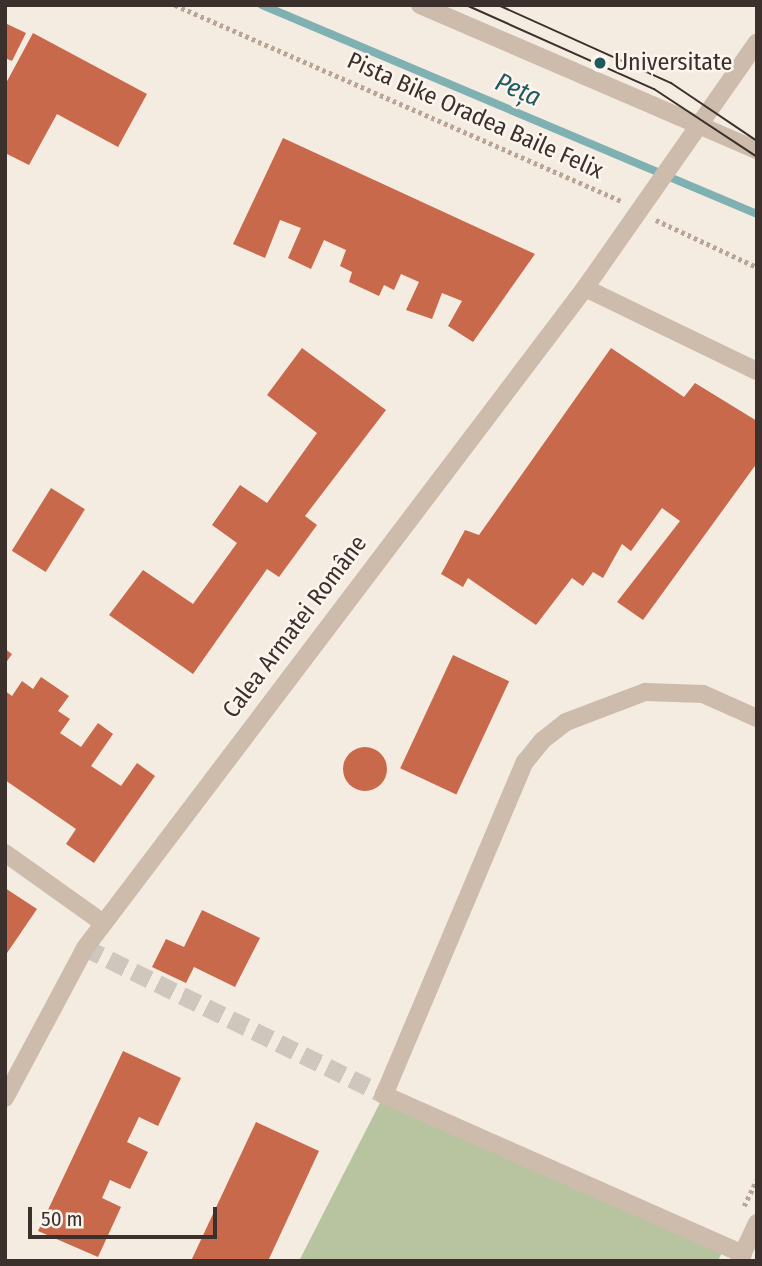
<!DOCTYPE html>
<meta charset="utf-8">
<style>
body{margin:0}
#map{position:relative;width:762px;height:1266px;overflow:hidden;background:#f4ebe1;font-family:"Fira Sans Condensed",sans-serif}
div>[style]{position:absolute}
.green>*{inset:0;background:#b8c4a0}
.stream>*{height:8px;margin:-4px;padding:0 4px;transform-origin:4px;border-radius:4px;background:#7fb0b2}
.building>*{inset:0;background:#c8694b;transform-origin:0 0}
.round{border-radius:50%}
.minor-tunnel>*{height:18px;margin-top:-9px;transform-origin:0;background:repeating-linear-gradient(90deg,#cfc6bd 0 18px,transparent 0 27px)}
.path>*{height:4.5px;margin-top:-2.25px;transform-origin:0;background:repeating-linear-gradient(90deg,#b9a596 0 3.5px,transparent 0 7px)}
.minor>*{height:18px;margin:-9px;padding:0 9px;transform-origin:9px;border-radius:9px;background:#cdbbac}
.tram>*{height:2px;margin:-1px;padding:0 1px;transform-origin:1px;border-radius:1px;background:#3b302b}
.dots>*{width:19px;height:19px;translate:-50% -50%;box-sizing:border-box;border:4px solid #fbf5ee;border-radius:50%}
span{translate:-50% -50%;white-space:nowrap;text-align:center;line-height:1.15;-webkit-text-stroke:5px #fbf5ee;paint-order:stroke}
.poi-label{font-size:24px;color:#3b302b}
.left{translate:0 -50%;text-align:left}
.street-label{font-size:24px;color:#3b302b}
.water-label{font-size:26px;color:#1f5a5e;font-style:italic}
.frame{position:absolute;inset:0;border:7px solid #3b302b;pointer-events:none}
.scale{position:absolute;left:28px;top:1207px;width:189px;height:32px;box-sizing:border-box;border:4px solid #3b302b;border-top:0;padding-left:9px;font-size:21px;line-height:24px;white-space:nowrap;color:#3b302b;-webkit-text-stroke:5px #fbf5ee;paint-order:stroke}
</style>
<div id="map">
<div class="green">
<div style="clip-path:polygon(384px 1095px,725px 1246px,718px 1261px,299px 1261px)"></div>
</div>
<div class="stream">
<div style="left:262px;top:5px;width:537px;rotate:22.89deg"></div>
</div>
<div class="building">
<div style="clip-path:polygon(5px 23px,26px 33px,12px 61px,5px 58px)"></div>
<div style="clip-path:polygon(33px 33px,147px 94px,118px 147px,57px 114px,29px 165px,5px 153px,5px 85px)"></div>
<div style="clip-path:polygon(283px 138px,535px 254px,473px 342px,448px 326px,462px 301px,442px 293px,432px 319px,406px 310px,419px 282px,401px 274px,394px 290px,384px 285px,379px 296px,349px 282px,352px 272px,340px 266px,346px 250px,324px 240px,311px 269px,288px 258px,301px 228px,280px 220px,265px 258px,233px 244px)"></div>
<div style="clip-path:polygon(302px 348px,386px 410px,305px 516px,317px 525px,279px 577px,267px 569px,193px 674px,109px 615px,143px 570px,193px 604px,237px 543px,212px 525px,240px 485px,267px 503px,317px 433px,267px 395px)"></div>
<div style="clip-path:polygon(611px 348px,684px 397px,695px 383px,757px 421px,757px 463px,643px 620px,617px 602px,680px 521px,662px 508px,631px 551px,622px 544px,603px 578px,593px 572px,583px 586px,572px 578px,536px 625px,468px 578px,463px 587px,441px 574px,465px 530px,479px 535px)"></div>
<div style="left:51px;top:488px;width:40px;height:74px;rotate:32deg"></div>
<div style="clip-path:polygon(5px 649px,12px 654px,5px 664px)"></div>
<div style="left:453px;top:655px;width:62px;height:125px;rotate:25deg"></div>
<div style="clip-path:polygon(41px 677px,69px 696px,58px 711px,70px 719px,60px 733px,81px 747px,98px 723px,113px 734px,91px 766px,121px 786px,137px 763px,155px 776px,94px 863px,66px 844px,76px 829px,5px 780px,5px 691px,12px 696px,22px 681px,33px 689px)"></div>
<div class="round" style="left:343px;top:747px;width:44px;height:44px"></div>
<div style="clip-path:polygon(5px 888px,37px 909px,5px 956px)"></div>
<div style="clip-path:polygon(202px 910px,260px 938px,235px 987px,194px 967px,186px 983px,152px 967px,166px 939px,184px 947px)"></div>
<div style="clip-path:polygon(123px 1051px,181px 1078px,158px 1126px,139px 1117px,127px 1142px,148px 1152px,130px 1189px,110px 1180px,102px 1198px,121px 1207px,98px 1257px,38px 1231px)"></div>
<div style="clip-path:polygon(256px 1122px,319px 1151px,268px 1261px,191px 1261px)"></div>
</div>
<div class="minor-tunnel">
<div style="left:85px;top:948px;width:333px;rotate:26.2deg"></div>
</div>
<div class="path">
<div style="left:175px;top:5px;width:487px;rotate:23.7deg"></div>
<div style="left:656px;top:220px;width:111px;rotate:25deg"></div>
<div style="left:744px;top:1206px;width:30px;rotate:-64deg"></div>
</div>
<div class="minor">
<div style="left:420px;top:5px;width:367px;rotate:23.3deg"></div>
<div style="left:585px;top:288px;width:191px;rotate:25.8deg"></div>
<div style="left:5px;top:853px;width:120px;rotate:35.5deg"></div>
<div style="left:5px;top:1098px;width:170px;rotate:-61.9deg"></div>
<div style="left:85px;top:948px;width:828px;rotate:-52.85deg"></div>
<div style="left:585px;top:288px;width:300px;rotate:-55deg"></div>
<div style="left:743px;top:1254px;width:393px;rotate:-156.1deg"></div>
<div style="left:384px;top:1095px;width:362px;rotate:-67.1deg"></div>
<div style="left:525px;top:762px;width:28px;rotate:-51deg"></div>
<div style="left:543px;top:740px;width:29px;rotate:-38deg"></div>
<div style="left:566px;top:722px;width:85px;rotate:-20.8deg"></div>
<div style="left:645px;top:692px;width:58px;rotate:2deg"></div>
<div style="left:703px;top:694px;width:59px;rotate:24deg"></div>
<div style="left:739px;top:1261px;width:42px;rotate:-64.7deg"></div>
</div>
<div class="tram">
<div style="left:466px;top:5px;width:206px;rotate:24.1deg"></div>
<div style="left:654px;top:89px;width:123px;rotate:33.4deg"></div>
<div style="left:498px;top:5px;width:190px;rotate:24.3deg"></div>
<div style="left:671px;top:83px;width:104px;rotate:34deg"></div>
</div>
<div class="dots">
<div style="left:600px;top:63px;background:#1f5a5e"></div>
</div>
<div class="poi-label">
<span class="left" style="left:614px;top:63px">Universitate</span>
</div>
<div class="street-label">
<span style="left:475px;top:116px;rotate:24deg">Pista Bike Oradea Baile Felix</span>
<span style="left:295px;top:627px;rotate:-53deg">Calea Armatei Române</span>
</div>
<div class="water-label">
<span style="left:518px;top:90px;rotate:23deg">Peța</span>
</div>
<div class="frame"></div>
<div class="scale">50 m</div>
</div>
